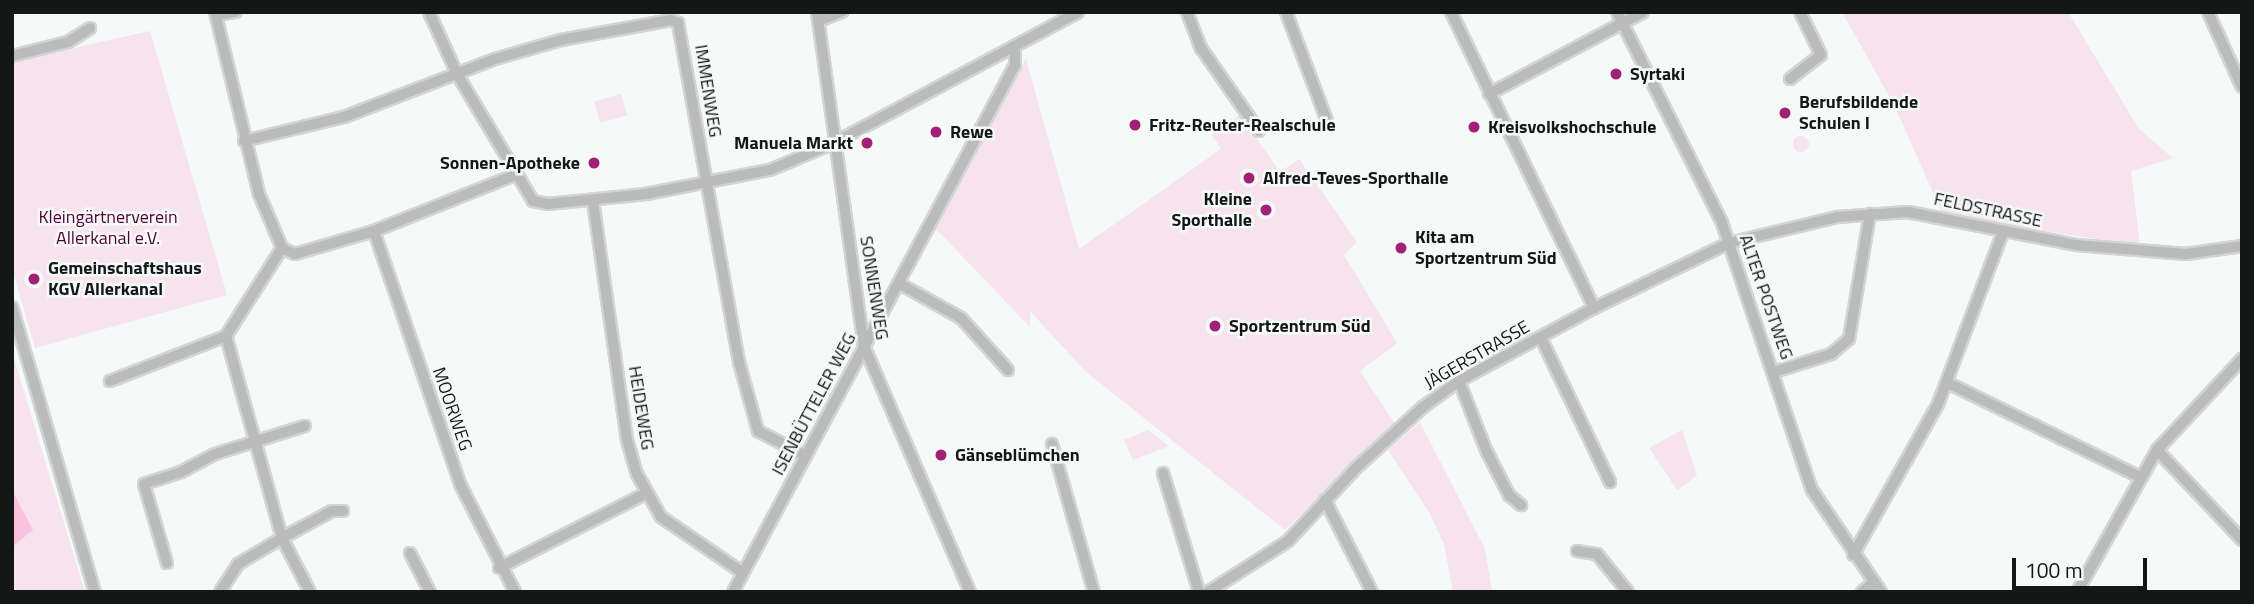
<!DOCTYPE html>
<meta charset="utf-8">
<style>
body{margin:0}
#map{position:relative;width:2254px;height:604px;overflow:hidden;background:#f5f9f7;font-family:"Titillium Web",sans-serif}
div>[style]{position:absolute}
.green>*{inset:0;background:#f6e3ed;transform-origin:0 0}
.round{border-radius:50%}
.water>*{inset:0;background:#fbc2df}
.roads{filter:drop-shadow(2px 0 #d1d5d3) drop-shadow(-2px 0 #d1d5d3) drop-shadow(0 2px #d1d5d3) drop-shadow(0 -2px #d1d5d3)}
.minor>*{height:10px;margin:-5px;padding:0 5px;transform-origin:5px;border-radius:5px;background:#babbba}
.dots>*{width:19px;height:19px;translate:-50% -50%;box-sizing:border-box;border:4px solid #f5f9f7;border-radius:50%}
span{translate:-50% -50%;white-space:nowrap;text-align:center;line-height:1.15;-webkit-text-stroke:5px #f5f9f7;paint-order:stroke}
.poi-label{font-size:18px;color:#151616;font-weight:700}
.left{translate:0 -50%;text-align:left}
.right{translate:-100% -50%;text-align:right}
.street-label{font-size:18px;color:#151616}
.park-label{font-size:18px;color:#540039}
.frame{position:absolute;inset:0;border:14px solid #151616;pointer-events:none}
.scale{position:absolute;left:2012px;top:558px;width:135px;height:32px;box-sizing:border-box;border:4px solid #151616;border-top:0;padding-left:9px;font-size:21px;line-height:24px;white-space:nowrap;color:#151616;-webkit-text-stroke:5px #f5f9f7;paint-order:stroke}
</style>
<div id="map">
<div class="green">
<div style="clip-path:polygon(1842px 12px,2068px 12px,2139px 129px,2173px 158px,2131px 171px,2140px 246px,1943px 215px,1895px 107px)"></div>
<div style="clip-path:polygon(150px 31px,227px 295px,35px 348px,12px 268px,12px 62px)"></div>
<div style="clip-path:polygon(1026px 59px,1079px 249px,1221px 149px,1212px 135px,1240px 115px,1280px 172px,1299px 159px,1357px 242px,1344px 255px,1397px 343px,1360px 371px,1395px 424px,1285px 530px,1085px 371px,1030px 311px,1030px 327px,936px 229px)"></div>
<div style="left:621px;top:94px;width:22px;height:28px;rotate:74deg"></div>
<div class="round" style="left:1793px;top:136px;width:16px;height:16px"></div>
<div style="clip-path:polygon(14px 359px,85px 592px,12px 592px)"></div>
<div style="clip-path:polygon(1420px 422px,1485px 549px,1492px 592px,1453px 592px,1444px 544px,1429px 512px,1388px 450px)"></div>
<div style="clip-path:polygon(1148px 430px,1169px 446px,1133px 460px,1124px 440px)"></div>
<div style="clip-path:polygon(1682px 430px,1697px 476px,1677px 490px,1649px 448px)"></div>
</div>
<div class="water">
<div style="clip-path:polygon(12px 490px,33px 530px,12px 547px)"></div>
</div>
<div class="roads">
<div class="minor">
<div style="left:215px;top:12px;width:187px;rotate:76.4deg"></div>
<div style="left:259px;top:194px;width:59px;rotate:66.9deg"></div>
<div style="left:429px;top:12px;width:68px;rotate:65.7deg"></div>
<div style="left:457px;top:74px;width:148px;rotate:59.1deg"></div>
<div style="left:533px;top:201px;width:15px;rotate:11deg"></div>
<div style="left:548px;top:204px;width:99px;rotate:-5.8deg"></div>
<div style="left:646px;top:194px;width:126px;rotate:-11deg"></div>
<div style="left:770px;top:170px;width:69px;rotate:-22.9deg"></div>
<div style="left:834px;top:143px;width:277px;rotate:-28.2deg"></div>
<div style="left:817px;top:12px;width:337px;rotate:82deg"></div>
<div style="left:864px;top:346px;width:268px;rotate:66.7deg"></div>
<div style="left:1187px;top:12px;width:39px;rotate:69deg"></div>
<div style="left:1201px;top:48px;width:101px;rotate:55.1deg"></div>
<div style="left:1286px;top:12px;width:116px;rotate:69.4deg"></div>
<div style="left:1451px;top:12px;width:329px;rotate:64.2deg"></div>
<div style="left:1617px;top:12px;width:236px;rotate:63.5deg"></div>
<div style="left:1722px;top:223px;width:282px;rotate:71.4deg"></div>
<div style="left:1812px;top:490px;width:123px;rotate:55.9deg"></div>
<div style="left:2208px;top:12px;width:82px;rotate:65.6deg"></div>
<div style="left:216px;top:15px;width:20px;rotate:-9deg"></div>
<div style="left:818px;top:21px;width:26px;rotate:-21deg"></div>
<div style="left:12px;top:56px;width:58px;rotate:-14deg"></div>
<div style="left:68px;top:42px;width:26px;rotate:-32deg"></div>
<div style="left:1790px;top:79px;width:39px;rotate:-38deg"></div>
<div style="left:1821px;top:55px;width:48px;rotate:-116deg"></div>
<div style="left:1489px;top:94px;width:174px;rotate:-28deg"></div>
<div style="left:244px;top:141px;width:103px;rotate:-13.5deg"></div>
<div style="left:344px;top:117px;width:162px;rotate:-21deg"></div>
<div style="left:495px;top:59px;width:69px;rotate:-16.1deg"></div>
<div style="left:561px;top:40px;width:112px;rotate:-10.3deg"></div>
<div style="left:671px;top:20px;width:8px;rotate:23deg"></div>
<div style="left:678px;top:23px;width:344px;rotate:79.8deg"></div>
<div style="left:739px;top:362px;width:72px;rotate:74.6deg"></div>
<div style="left:758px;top:431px;width:54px;rotate:27.5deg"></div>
<div style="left:593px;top:201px;width:241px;rotate:81.9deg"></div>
<div style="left:627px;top:440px;width:35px;rotate:74deg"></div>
<div style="left:637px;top:474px;width:49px;rotate:60.8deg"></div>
<div style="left:661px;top:517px;width:99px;rotate:34.3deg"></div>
<div style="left:374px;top:231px;width:269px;rotate:71.2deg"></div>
<div style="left:461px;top:486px;width:119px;rotate:63deg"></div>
<div style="left:282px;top:248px;width:14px;rotate:25deg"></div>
<div style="left:295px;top:254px;width:82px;rotate:-16.2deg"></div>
<div style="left:374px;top:231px;width:154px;rotate:-21.7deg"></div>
<div style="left:900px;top:284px;width:70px;rotate:29.1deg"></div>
<div style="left:961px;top:318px;width:70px;rotate:47.9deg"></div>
<div style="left:12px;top:307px;width:297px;rotate:73.8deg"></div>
<div style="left:1541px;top:338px;width:160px;rotate:64.4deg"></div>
<div style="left:1774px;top:372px;width:60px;rotate:-17.5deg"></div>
<div style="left:1831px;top:354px;width:23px;rotate:-40deg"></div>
<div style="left:1849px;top:339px;width:127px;rotate:-80.5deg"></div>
<div style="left:110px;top:381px;width:124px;rotate:-21.2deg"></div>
<div style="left:1459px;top:381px;width:74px;rotate:68.6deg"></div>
<div style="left:1486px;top:450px;width:51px;rotate:62.9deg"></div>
<div style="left:1509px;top:495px;width:16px;rotate:40deg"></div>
<div style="left:1948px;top:383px;width:212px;rotate:26.1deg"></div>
<div style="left:1052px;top:444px;width:154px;rotate:74.2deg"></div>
<div style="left:2157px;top:450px;width:124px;rotate:46.6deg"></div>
<div style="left:1163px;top:473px;width:124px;rotate:73.2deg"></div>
<div style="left:1325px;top:500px;width:103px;rotate:62.9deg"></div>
<div style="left:1577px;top:551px;width:20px;rotate:9deg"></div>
<div style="left:1597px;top:554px;width:49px;rotate:50.8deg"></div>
<div style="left:410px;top:553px;width:44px;rotate:62.9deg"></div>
<div style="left:1853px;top:555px;width:173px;rotate:-60.6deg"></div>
<div style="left:1938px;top:404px;width:184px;rotate:-69.3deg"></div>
<div style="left:167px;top:563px;width:82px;rotate:-106.2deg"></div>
<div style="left:144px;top:484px;width:39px;rotate:-18deg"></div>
<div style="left:181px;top:472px;width:38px;rotate:-28deg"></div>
<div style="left:215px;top:454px;width:94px;rotate:-17.3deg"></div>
<div style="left:499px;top:568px;width:164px;rotate:-26.9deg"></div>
<div style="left:220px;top:592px;width:33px;rotate:-57deg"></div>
<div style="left:238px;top:564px;width:51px;rotate:-30.6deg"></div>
<div style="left:282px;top:538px;width:210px;rotate:-105.5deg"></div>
<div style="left:226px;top:336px;width:104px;rotate:-57.5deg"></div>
<div style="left:310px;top:592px;width:61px;rotate:-117.4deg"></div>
<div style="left:282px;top:538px;width:57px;rotate:-28.4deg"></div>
<div style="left:332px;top:511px;width:11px"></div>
<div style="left:733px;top:592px;width:598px;rotate:-61.85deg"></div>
<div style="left:1015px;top:65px;width:19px;rotate:-90deg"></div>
<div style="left:1208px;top:592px;width:95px;rotate:-32.5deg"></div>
<div style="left:1288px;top:541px;width:100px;rotate:-47deg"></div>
<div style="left:1356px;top:468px;width:91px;rotate:-42.3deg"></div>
<div style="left:1423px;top:407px;width:44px;rotate:-35.8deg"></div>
<div style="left:1459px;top:381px;width:153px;rotate:-28.4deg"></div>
<div style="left:1594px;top:308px;width:150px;rotate:-25.7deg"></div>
<div style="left:1729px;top:243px;width:111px;rotate:-13.5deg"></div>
<div style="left:1837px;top:217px;width:71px;rotate:-4deg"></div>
<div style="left:1908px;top:212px;width:171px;rotate:11.1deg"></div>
<div style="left:2076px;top:245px;width:110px;rotate:4.7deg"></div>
<div style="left:2186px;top:254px;width:57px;rotate:-8.1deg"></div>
<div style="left:1862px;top:592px;width:16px;rotate:-40deg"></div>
<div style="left:2077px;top:592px;width:163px;rotate:-60.6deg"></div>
<div style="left:2157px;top:450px;width:125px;rotate:-47deg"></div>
</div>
</div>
<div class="dots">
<div style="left:1616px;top:74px;background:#a12174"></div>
<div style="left:1785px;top:113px;background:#a12174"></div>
<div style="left:1135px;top:125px;background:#a12174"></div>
<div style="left:1474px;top:127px;background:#a12174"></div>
<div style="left:936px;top:132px;background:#a12174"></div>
<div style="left:867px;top:143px;background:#a12174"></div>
<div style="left:594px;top:163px;background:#a12174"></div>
<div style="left:1249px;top:178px;background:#a12174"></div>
<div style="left:1266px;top:210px;background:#a12174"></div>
<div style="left:1401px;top:248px;background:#a12174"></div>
<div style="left:34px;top:279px;background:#a12174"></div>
<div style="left:1215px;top:326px;background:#a12174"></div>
<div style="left:941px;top:455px;background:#a12174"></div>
</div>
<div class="poi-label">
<span class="left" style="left:1630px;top:74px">Syrtaki</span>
<span class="left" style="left:1799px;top:113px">Berufsbildende<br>Schulen I</span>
<span class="left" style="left:1149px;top:125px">Fritz-Reuter-Realschule</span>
<span class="left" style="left:1488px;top:127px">Kreisvolkshochschule</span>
<span class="left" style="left:950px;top:132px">Rewe</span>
<span class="right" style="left:853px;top:143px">Manuela Markt</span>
<span class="right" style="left:580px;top:163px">Sonnen-Apotheke</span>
<span class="left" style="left:1263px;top:178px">Alfred-Teves-Sporthalle</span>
<span class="right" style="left:1252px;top:210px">Kleine<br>Sporthalle</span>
<span class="left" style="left:1415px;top:248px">Kita am<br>Sportzentrum Süd</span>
<span class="left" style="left:48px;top:279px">Gemeinschaftshaus<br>KGV Allerkanal</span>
<span class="left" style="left:1229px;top:326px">Sportzentrum Süd</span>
<span class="left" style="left:955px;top:455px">Gänseblümchen</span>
</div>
<div class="street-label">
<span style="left:708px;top:91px;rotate:81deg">IMMENWEG</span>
<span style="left:1988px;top:210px;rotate:12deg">FELDSTRASSE</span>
<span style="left:874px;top:288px;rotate:81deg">SONNENWEG</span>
<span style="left:1766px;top:297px;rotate:71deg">ALTER POSTWEG</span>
<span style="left:1477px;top:355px;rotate:-30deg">JÄGERSTRASSE</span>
<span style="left:814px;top:404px;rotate:-62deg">ISENBÜTTELER WEG</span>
<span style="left:641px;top:408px;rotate:81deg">HEIDEWEG</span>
<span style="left:452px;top:409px;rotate:71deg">MOORWEG</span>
</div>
<div class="park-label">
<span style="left:108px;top:228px">Kleingärtnerverein<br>Allerkanal e.V.</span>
</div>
<div class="frame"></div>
<div class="scale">100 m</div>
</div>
